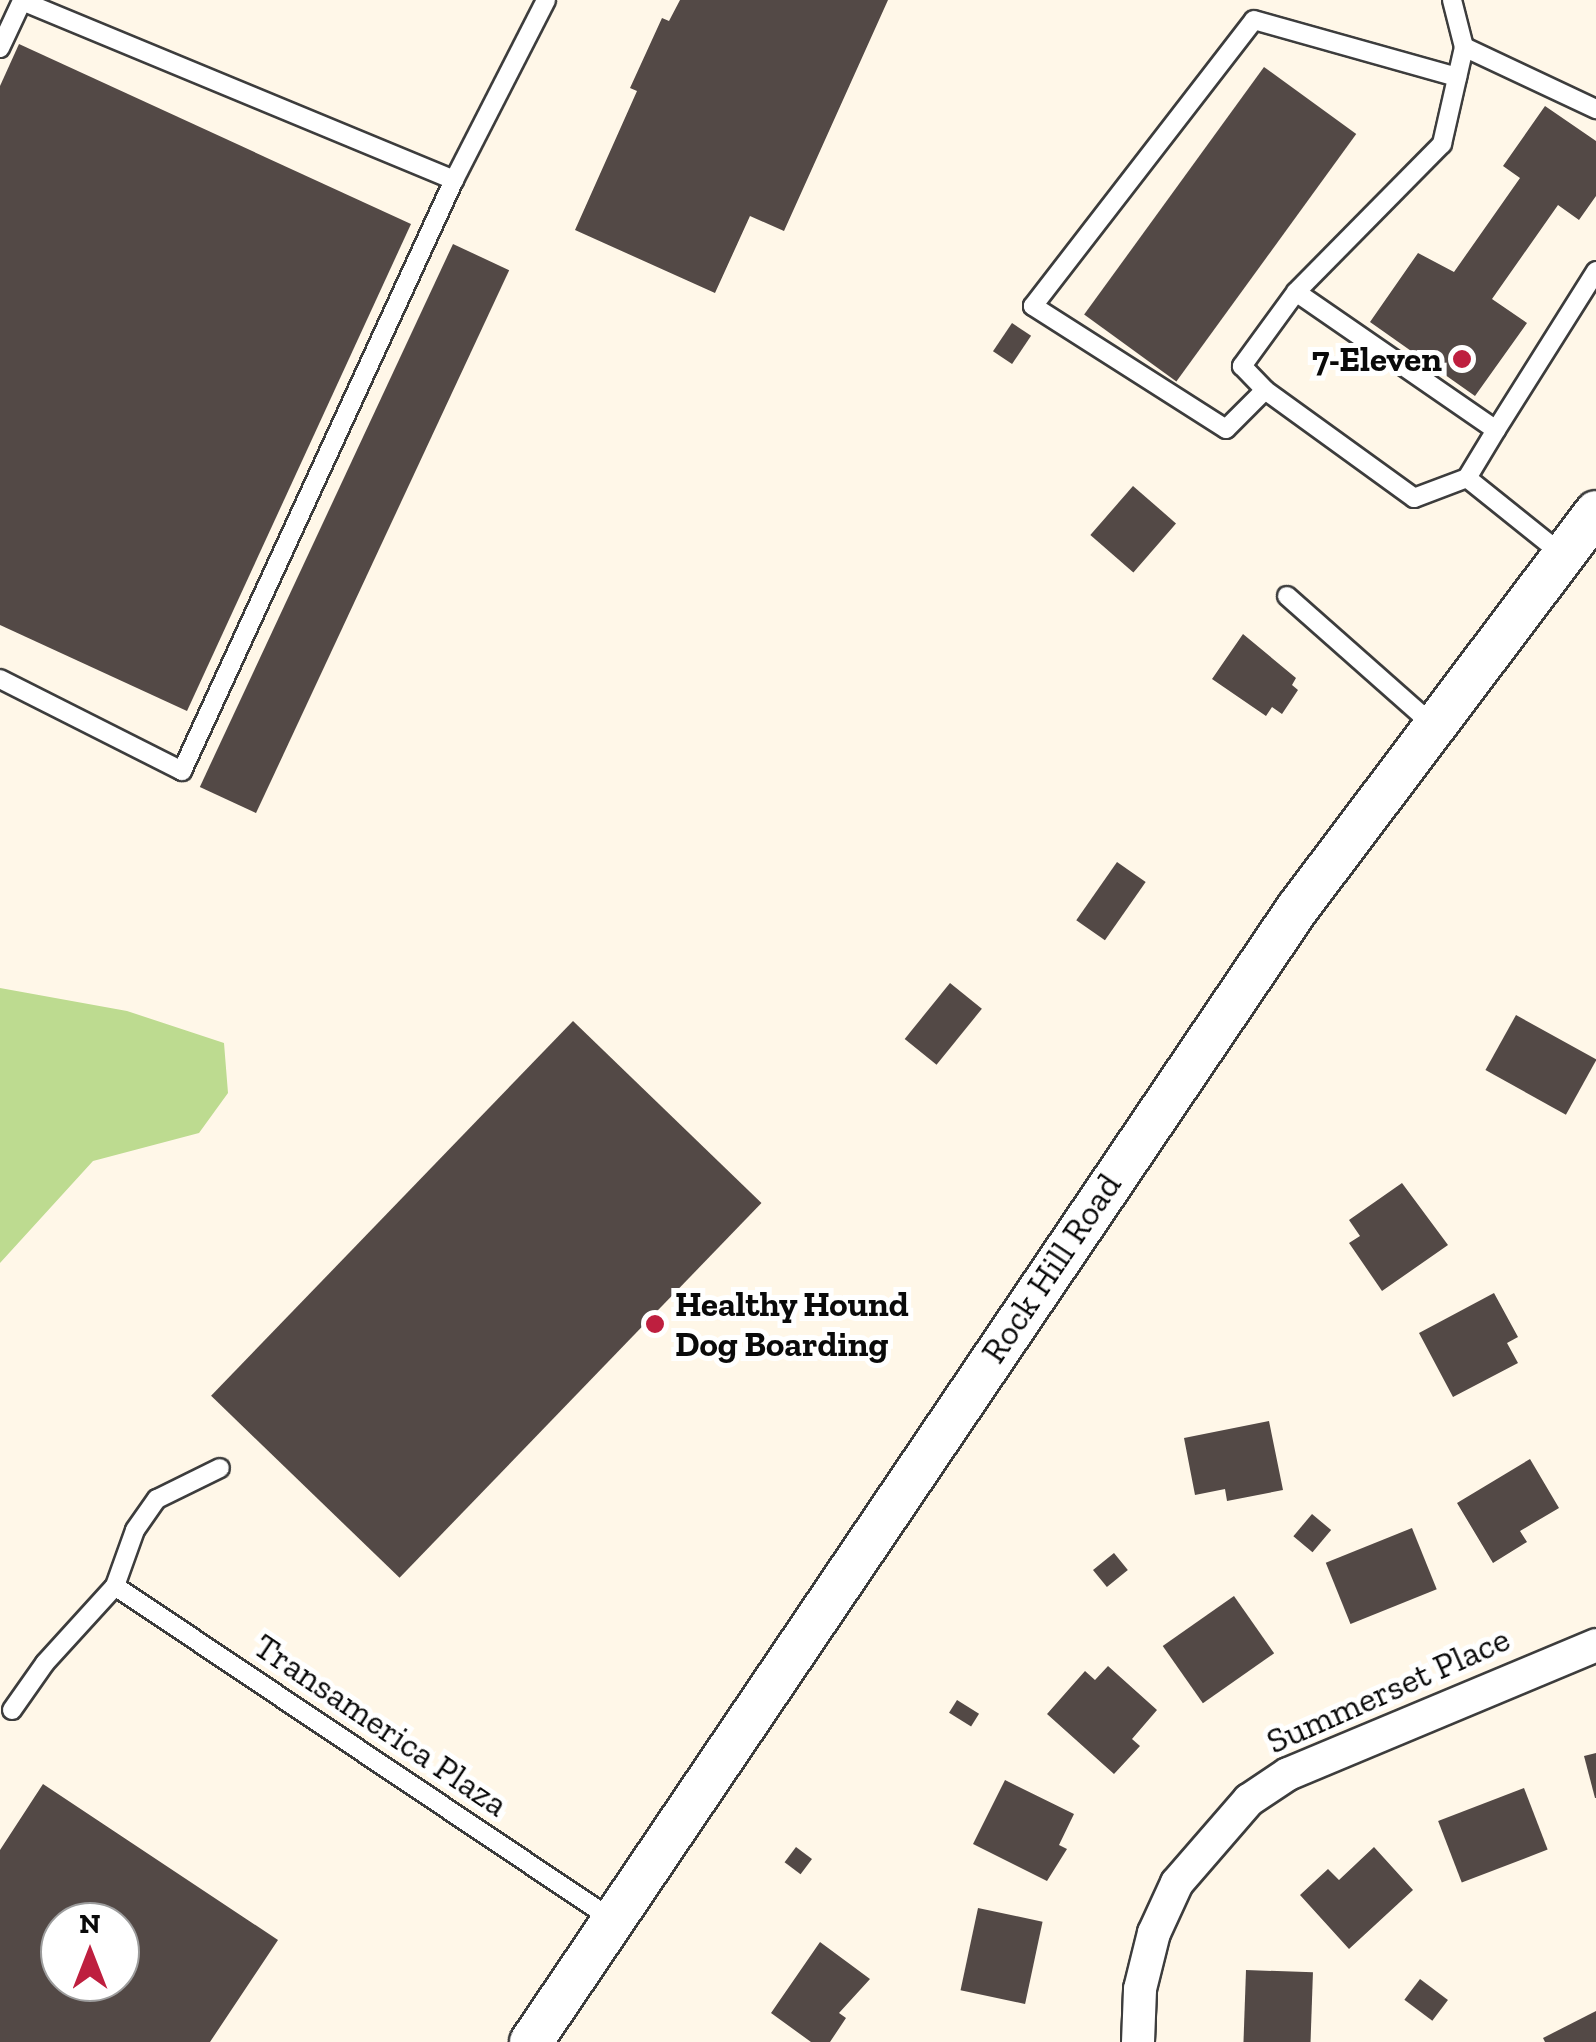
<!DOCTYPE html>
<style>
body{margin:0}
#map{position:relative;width:1596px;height:2042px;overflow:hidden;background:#fff7e8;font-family:"Zilla Slab",serif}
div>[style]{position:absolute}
.forest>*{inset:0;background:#bddb90}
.building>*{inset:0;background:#534946;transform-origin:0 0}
.roads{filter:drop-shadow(2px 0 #3d3d3d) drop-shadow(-2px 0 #3d3d3d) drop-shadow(0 2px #3d3d3d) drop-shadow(0 -2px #3d3d3d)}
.service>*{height:18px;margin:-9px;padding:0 9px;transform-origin:9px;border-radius:9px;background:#fff}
.minor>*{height:32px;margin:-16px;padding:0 16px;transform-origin:16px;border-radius:16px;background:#fff}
.tertiary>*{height:42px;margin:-21px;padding:0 21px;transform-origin:21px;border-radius:21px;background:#fff}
.dots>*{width:28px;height:28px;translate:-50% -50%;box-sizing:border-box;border:5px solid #fff;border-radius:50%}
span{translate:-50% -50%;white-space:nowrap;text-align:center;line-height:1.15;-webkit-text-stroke:10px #fff;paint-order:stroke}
.poi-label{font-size:35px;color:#0a0a0a;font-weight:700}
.right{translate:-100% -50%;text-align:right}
.left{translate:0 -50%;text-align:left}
.street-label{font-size:35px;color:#0a0a0a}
.north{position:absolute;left:40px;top:1902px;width:100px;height:100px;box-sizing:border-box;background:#fff;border:2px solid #9d9d9d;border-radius:50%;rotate:0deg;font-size:28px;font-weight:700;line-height:40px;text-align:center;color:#0a0a0a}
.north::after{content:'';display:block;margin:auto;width:35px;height:45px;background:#be1f3f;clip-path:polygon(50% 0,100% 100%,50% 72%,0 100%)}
</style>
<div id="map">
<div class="forest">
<div style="clip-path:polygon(0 988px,127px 1011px,224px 1043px,228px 1093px,199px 1133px,93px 1161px,0 1263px)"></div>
</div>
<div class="building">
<div style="clip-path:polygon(680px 0,888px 0,784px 231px,750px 216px,715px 293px,575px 230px,637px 91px,630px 88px,662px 18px,669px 21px)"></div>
<div style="clip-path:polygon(19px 44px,411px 224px,187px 711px,0 625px,0 86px)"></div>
<div style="left:1264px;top:67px;width:114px;height:306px;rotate:36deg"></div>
<div style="clip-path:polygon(1545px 106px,1596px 141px,1596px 196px,1579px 220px,1558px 205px,1492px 299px,1527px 323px,1475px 396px,1370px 322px,1418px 253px,1454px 272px,1520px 178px,1503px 166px)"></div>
<div style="left:453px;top:244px;width:62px;height:599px;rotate:25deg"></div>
<div style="left:1012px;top:323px;width:23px;height:34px;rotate:34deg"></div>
<div style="left:1133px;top:486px;width:57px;height:65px;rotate:41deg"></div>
<div style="clip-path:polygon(1243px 634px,1296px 678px,1292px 685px,1298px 690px,1282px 714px,1272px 707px,1266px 716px,1212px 679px)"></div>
<div style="left:1117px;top:862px;width:35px;height:71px;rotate:35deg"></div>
<div style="left:950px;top:983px;width:41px;height:72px;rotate:39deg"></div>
<div style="left:1516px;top:1015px;width:92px;height:63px;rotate:29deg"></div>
<div style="left:573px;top:1021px;width:262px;height:521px;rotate:44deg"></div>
<div style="clip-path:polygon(1402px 1183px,1448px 1245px,1382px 1291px,1349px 1243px,1360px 1236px,1349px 1220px)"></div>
<div style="clip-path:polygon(1494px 1293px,1518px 1337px,1507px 1343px,1518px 1363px,1453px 1397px,1419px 1333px)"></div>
<div style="clip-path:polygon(1269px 1421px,1283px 1490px,1227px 1501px,1225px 1489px,1195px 1495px,1184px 1438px)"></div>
<div style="clip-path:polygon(1530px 1459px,1559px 1508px,1520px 1531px,1527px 1542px,1493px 1563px,1457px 1503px)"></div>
<div style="left:1312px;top:1514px;width:25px;height:29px;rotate:40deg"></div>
<div style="left:1412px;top:1528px;width:66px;height:93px;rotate:68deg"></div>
<div style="left:1114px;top:1553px;width:22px;height:27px;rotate:51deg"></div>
<div style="left:1234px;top:1596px;width:70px;height:87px;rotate:55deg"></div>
<div style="clip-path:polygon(1108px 1666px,1157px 1710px,1132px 1739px,1140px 1746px,1114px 1774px,1047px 1714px,1085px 1671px,1095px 1680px)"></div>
<div style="left:957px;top:1700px;width:26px;height:15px;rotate:32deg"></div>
<div style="clip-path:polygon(1596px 1753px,1596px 1798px,1595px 1798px,1584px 1756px)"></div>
<div style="clip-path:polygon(1005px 1780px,1074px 1814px,1059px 1845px,1067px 1849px,1047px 1881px,973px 1844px)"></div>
<div style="clip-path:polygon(evenodd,43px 1784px,278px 1940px,210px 2042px,0 2042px,0 1850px,43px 1784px,60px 1922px,120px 1922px,120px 1982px,60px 1982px,60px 1922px)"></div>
<div style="left:1524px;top:1788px;width:66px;height:92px;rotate:69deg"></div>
<div style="left:796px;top:1847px;width:20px;height:19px;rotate:37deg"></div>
<div style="clip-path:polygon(1374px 1847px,1413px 1890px,1349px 1949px,1300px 1895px,1328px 1869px,1339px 1880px)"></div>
<div style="left:978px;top:1908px;width:66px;height:84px;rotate:12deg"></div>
<div style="clip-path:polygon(820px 1942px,870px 1979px,839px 2013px,846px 2018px,830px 2042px,811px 2042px,771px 2013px)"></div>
<div style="left:1246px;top:1970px;width:67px;height:72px;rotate:2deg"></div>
<div style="left:1420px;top:1979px;width:35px;height:26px;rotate:37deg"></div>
<div style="clip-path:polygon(1596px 2011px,1596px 2042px,1545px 2042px,1543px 2038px)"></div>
</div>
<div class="roads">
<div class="service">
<div style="left:1452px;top:0;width:49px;rotate:75.7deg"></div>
<div style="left:1464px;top:47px;width:146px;rotate:25.2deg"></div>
<div style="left:0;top:48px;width:52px;rotate:-64.9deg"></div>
<div style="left:22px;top:1px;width:468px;rotate:22.5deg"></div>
<div style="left:1296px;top:292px;width:208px;rotate:-45.4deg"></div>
<div style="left:1442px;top:144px;width:99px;rotate:-77.2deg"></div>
<div style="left:1265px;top:390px;width:55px;rotate:135deg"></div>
<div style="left:1226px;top:429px;width:229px;rotate:-147.5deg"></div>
<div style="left:1033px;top:306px;width:361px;rotate:-52.3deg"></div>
<div style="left:1254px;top:20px;width:211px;rotate:15.7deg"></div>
<div style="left:1496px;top:430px;width:188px;rotate:-57.8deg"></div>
<div style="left:1467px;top:478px;width:56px;rotate:-58.9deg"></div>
<div style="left:1496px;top:430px;width:243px;rotate:-145.4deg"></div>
<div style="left:1296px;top:292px;width:92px;rotate:126.1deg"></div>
<div style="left:1242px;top:366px;width:33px;rotate:46deg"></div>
<div style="left:1265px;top:390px;width:184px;rotate:35.9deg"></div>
<div style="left:1414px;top:498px;width:57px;rotate:-20.7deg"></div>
<div style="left:1467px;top:478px;width:123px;rotate:38.7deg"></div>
<div style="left:1287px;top:596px;width:196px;rotate:41.5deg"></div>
<div style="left:0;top:679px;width:204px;rotate:26.8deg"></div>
<div style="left:182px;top:771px;width:651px;rotate:-65.29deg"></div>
<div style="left:454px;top:180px;width:202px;rotate:-62.9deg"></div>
<div style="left:115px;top:1586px;width:596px;rotate:33.85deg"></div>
<div style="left:12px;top:1710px;width:57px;rotate:-54.9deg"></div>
<div style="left:45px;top:1663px;width:104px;rotate:-47.7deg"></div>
<div style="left:115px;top:1586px;width:59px;rotate:-70.3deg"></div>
<div style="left:135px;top:1530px;width:38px;rotate:-55deg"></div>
<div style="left:157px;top:1499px;width:70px;rotate:-26.2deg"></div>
</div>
<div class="minor">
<div style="left:1138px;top:2042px;width:53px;rotate:-87.8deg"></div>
<div style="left:1140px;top:1989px;width:58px;rotate:-76deg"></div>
<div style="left:1154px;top:1933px;width:55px;rotate:-65.3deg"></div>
<div style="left:1177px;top:1883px;width:110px;rotate:-49.1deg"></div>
<div style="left:1249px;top:1800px;width:47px;rotate:-33.7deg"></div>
<div style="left:1288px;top:1774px;width:334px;rotate:-22.7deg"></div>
</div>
<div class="tertiary">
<div style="left:531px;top:2042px;width:1368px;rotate:-55.94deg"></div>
<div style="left:1297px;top:909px;width:497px;rotate:-53deg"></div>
</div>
</div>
<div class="dots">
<div style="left:1462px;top:359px;background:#be1f3f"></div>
<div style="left:655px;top:1324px;background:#be1f3f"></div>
</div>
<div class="poi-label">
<span class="right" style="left:1442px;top:359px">7-Eleven</span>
<span class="left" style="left:675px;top:1324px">Healthy Hound<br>Dog Boarding</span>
</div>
<div class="street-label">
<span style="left:1051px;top:1268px;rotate:-56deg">Rock Hill Road</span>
<span style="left:1388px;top:1690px;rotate:-24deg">Summerset Place</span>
<span style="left:381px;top:1725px;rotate:34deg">Transamerica Plaza</span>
</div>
<div class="north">N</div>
</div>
